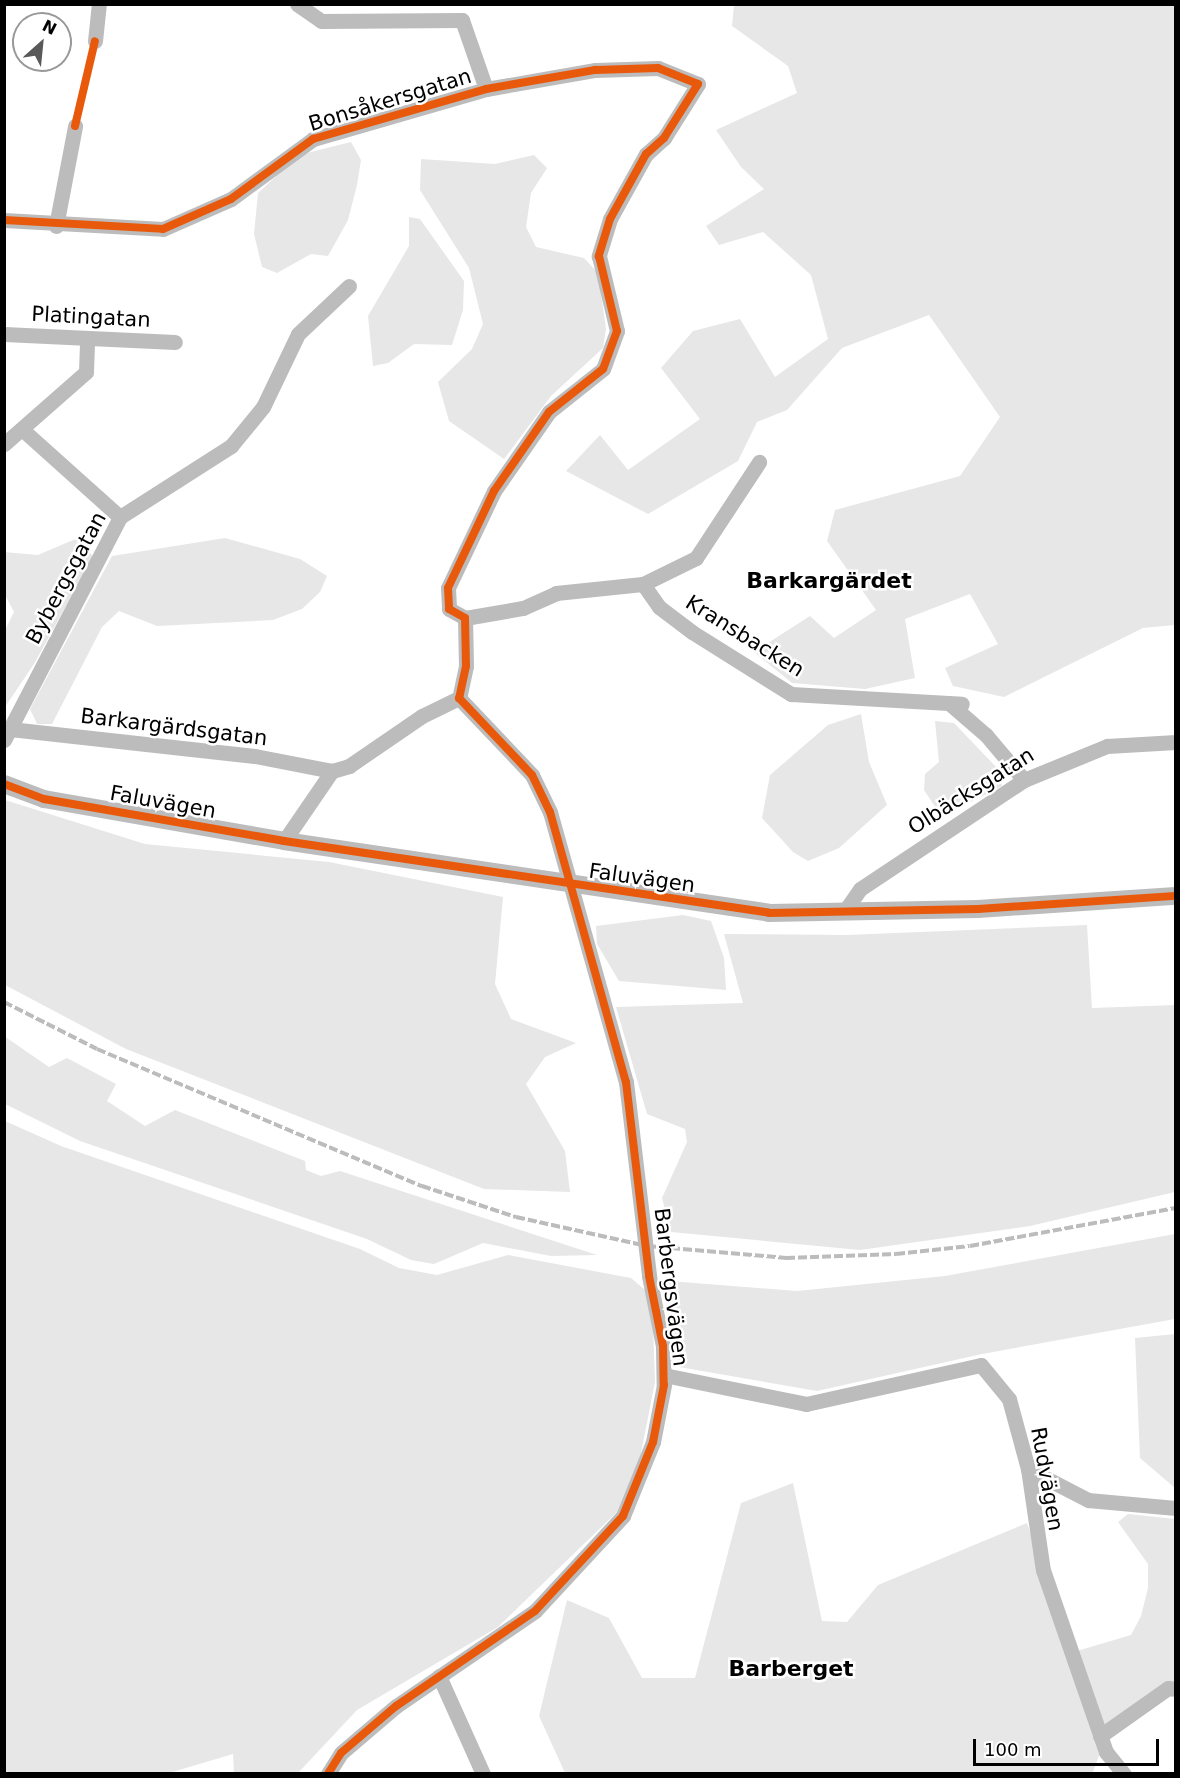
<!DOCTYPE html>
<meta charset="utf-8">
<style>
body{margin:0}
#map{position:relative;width:1180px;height:1778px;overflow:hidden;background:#fff;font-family:"DejaVu Sans",sans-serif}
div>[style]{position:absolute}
.green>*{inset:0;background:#e7e7e7}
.minor>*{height:15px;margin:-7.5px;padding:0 7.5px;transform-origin:7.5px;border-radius:7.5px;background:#bcbcbc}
.tertiary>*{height:18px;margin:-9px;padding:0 9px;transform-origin:9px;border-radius:9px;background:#bcbcbc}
.rail>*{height:4px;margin-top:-2px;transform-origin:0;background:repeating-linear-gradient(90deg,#bcbcbc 0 9px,transparent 0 12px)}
.cycleway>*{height:8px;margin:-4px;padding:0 4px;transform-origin:4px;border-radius:4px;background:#e8590c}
span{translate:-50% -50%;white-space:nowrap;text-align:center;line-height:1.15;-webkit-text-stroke:5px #fff;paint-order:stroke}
.street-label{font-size:21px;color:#000}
.neighbourhood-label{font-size:22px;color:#000;font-weight:700}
.frame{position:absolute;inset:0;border:6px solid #000;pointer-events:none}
.north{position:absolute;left:12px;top:12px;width:60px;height:60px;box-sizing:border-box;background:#fff;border:2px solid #999;border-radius:50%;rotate:27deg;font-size:16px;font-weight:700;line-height:24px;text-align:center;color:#000}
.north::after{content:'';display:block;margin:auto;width:21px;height:27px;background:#595959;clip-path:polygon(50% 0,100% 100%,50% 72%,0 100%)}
.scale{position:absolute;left:973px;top:1739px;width:186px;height:27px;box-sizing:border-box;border:3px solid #000;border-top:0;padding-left:8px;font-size:18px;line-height:21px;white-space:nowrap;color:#000;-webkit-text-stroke:4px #fff;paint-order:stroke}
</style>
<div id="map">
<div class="green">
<div style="clip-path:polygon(734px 5px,1175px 5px,1175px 625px,1143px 628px,1004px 697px,953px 686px,945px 668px,998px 644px,970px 594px,905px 619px,915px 678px,865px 689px,792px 683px,754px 652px,810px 616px,834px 638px,876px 610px,827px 541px,835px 510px,960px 476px,1000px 417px,929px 315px,842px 348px,787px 410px,757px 422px,738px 461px,648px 514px,566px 471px,600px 435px,628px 470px,700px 419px,661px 368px,693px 331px,740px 319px,775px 377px,828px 339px,811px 275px,763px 232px,719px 245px,706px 226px,764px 189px,741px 167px,716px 130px,797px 93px,788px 66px,732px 26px)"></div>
<div style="clip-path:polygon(351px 142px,361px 160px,357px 185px,348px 220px,328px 256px,311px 254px,277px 273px,262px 267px,254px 234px,258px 193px,299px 155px)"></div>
<div style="clip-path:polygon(534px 155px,547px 168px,531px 193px,526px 227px,536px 247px,584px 258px,598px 273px,606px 329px,603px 348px,551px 396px,504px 459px,449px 421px,438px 382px,472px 349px,483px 324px,469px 268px,420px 190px,421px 159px,495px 164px)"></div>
<div style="clip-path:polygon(409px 217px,420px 219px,464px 281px,463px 310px,452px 345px,414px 344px,388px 363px,373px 366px,368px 316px,409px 246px)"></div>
<div style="clip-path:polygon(80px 537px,93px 557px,34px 664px,5px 707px,5px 630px,14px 612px,5px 595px,4px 552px,38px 555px)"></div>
<div style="clip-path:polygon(225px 538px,300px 559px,327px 576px,320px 592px,302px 609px,273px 620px,157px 626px,119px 611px,102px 627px,52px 724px,37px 724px,30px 709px,112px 556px)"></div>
<div style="clip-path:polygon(861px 714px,869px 762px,887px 805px,839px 848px,808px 861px,793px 852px,762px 818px,770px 775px,828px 725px)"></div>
<div style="clip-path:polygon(935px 721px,954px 723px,999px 770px,1002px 786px,942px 817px,924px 790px,925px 774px,939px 762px)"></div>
<div style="clip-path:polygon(5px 800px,145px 844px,329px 862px,503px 897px,495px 984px,511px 1019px,576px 1043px,545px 1057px,526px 1084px,565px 1151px,570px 1192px,484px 1189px,126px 1049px,5px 985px)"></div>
<div style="clip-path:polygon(683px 915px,711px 921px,724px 958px,726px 990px,619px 981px,597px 944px,596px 926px)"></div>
<div style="clip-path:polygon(1087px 925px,1092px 1008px,1175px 1005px,1175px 1192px,1030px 1226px,860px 1250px,671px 1232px,662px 1198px,687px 1142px,685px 1129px,647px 1114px,616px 1007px,743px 1003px,724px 934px,847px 935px)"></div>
<div style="clip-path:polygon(4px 1036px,49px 1067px,67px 1058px,116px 1084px,107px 1101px,145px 1126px,175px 1110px,305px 1161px,306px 1170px,321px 1176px,340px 1171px,597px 1255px,551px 1256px,483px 1243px,434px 1264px,411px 1260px,367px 1239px,80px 1141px,5px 1104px)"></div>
<div style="clip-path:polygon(5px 1121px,61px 1146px,360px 1249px,399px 1268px,437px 1275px,508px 1255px,631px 1278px,652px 1296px,655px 1382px,640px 1458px,617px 1512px,498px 1627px,357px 1710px,298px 1773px,234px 1773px,233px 1754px,169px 1773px,5px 1774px)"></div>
<div style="clip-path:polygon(1175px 1234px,1175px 1319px,982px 1354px,817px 1391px,679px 1367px,669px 1281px,797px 1291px,945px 1276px)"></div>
<div style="clip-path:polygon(1175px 1334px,1176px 1334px,1175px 1488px,1140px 1458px,1135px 1338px)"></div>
<div style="clip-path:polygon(793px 1483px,822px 1621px,847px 1622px,878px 1585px,1027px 1523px,1101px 1751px,1092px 1774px,565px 1773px,539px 1716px,567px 1600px,609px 1618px,642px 1678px,695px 1678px,741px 1503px)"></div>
<div style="clip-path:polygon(1128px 1514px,1175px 1519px,1175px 1682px,1102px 1728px,1077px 1651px,1131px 1635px,1141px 1616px,1148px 1588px,1148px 1564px,1118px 1522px)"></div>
</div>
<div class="minor">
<div style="left:297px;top:4px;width:29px;rotate:35deg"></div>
<div style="left:321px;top:21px;width:141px;rotate:-0.4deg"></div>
<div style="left:462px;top:20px;width:73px;rotate:70.8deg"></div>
<div style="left:95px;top:41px;width:37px;rotate:-84deg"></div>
<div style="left:4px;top:220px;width:159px;rotate:3.2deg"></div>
<div style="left:163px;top:229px;width:74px;rotate:-23.8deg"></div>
<div style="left:231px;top:199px;width:102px;rotate:-36.2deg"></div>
<div style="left:313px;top:139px;width:180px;rotate:-16.1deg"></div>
<div style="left:486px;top:89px;width:111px;rotate:-9.9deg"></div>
<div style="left:595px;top:70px;width:63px;rotate:-1.8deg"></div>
<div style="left:658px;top:68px;width:43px;rotate:21.8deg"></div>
<div style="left:698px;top:84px;width:64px;rotate:122.2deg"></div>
<div style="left:664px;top:138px;width:24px;rotate:138deg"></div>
<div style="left:646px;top:154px;width:74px;rotate:119deg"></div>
<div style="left:610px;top:219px;width:39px;rotate:107deg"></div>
<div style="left:599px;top:256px;width:77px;rotate:76.5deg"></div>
<div style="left:617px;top:331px;width:40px;rotate:110.2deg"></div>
<div style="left:603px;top:369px;width:69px;rotate:141.5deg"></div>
<div style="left:549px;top:412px;width:96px;rotate:124.8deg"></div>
<div style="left:494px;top:491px;width:107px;rotate:115.4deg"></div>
<div style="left:448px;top:588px;width:21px;rotate:87deg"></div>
<div style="left:449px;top:609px;width:18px;rotate:29deg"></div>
<div style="left:465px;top:618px;width:48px;rotate:88.8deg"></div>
<div style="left:466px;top:666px;width:33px;rotate:102deg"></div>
<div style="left:459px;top:698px;width:106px;rotate:46.5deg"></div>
<div style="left:532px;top:775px;width:41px;rotate:64.1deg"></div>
<div style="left:550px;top:812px;width:280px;rotate:74.3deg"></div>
<div style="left:626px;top:1082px;width:195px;rotate:83.2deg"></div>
<div style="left:649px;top:1276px;width:71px;rotate:78.7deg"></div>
<div style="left:663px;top:1346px;width:39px;rotate:89deg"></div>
<div style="left:664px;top:1385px;width:58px;rotate:100.9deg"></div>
<div style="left:653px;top:1442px;width:80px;rotate:112.1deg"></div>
<div style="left:623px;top:1516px;width:129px;rotate:132.8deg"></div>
<div style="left:535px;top:1611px;width:168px;rotate:145.6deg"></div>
<div style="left:396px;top:1706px;width:72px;rotate:139.5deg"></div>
<div style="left:341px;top:1753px;width:25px;rotate:122deg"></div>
<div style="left:56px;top:226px;width:102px;rotate:-79.2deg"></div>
<div style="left:4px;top:334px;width:171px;rotate:2.7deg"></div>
<div style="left:24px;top:431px;width:129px;rotate:41.9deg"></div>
<div style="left:4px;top:444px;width:109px;rotate:-41.3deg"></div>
<div style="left:86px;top:372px;width:32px;rotate:-88deg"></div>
<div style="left:643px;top:584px;width:59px;rotate:-26.1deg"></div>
<div style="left:696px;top:558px;width:115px;rotate:-56.7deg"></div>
<div style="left:465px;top:618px;width:59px;rotate:-9.8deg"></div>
<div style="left:523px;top:608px;width:36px;rotate:-24deg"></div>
<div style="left:556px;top:593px;width:87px;rotate:-5.9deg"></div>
<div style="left:643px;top:584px;width:28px;rotate:55deg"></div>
<div style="left:659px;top:607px;width:41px;rotate:37.1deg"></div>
<div style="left:692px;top:632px;width:117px;rotate:32.1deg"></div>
<div style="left:791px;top:694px;width:171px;rotate:3.3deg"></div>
<div style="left:949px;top:703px;width:49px;rotate:40.9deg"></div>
<div style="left:986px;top:735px;width:59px;rotate:49.8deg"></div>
<div style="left:10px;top:729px;width:246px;rotate:6.3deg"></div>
<div style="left:255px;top:756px;width:78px;rotate:11deg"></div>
<div style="left:4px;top:740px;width:251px;rotate:-62.5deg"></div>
<div style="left:120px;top:517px;width:132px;rotate:-32.6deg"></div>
<div style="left:231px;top:446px;width:50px;rotate:-50.6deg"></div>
<div style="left:263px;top:407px;width:81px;rotate:-64.4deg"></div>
<div style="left:298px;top:334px;width:70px;rotate:-43.3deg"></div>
<div style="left:284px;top:841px;width:85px;rotate:-55.6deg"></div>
<div style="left:332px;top:771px;width:18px;rotate:-16deg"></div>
<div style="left:349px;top:766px;width:88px;rotate:-34.4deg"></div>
<div style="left:422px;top:716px;width:41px;rotate:-25.9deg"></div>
<div style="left:844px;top:912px;width:28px;rotate:-55deg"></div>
<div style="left:860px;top:889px;width:197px;rotate:-33.6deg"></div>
<div style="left:1024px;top:780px;width:90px;rotate:-22.3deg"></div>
<div style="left:1107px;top:746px;width:69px;rotate:-3.3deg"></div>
<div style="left:664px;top:1375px;width:145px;rotate:11.5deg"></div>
<div style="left:806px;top:1404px;width:179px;rotate:-12.6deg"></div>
<div style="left:981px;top:1365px;width:44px;rotate:50.5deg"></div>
<div style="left:1009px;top:1399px;width:73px;rotate:74.8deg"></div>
<div style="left:1028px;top:1469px;width:102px;rotate:81.6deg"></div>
<div style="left:1043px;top:1570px;width:193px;rotate:70.9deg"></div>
<div style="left:1106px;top:1752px;width:28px;rotate:51deg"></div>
<div style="left:1028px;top:1469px;width:68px;rotate:27.3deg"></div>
<div style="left:1088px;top:1500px;width:88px;rotate:5.2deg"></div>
<div style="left:439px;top:1676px;width:107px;rotate:65.8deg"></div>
<div style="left:1100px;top:1736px;width:83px;rotate:-35.2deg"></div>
<div style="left:1168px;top:1688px;width:8px;rotate:7deg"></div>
</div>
<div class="tertiary">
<div style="left:4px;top:784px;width:43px;rotate:20.6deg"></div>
<div style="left:44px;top:799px;width:244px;rotate:9.9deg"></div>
<div style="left:284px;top:841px;width:490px;rotate:8.4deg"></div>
<div style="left:769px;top:913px;width:209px;rotate:-1.1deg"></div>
<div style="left:978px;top:909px;width:198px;rotate:-3.8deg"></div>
</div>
<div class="rail">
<div style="left:4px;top:1002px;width:104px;rotate:26.8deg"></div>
<div style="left:97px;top:1049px;width:353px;rotate:22.9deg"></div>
<div style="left:422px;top:1186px;width:99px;rotate:18.3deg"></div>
<div style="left:516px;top:1217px;width:134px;rotate:12.5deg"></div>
<div style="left:647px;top:1246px;width:140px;rotate:4.9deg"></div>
<div style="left:786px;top:1258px;width:110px;rotate:-2.1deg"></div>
<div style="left:896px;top:1254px;width:74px;rotate:-6.2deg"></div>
<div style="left:970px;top:1246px;width:209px;rotate:-10.5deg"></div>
</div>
<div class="cycleway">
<div style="left:75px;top:126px;width:87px;rotate:-76.8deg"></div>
<div style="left:4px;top:220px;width:159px;rotate:3.2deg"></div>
<div style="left:163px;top:229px;width:74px;rotate:-23.8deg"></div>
<div style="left:231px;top:199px;width:102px;rotate:-36.2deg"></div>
<div style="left:313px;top:139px;width:180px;rotate:-16.1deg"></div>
<div style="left:486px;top:89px;width:111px;rotate:-9.9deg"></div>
<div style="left:595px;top:70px;width:63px;rotate:-1.8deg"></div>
<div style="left:658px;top:68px;width:43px;rotate:21.8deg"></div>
<div style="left:698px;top:84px;width:64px;rotate:122.2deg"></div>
<div style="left:664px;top:138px;width:24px;rotate:138deg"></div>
<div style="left:646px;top:154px;width:74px;rotate:119deg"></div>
<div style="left:610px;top:219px;width:39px;rotate:107deg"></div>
<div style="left:599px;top:256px;width:77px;rotate:76.5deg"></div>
<div style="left:617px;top:331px;width:40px;rotate:110.2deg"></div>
<div style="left:603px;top:369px;width:69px;rotate:141.5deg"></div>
<div style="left:549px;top:412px;width:96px;rotate:124.8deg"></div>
<div style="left:494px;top:491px;width:107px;rotate:115.4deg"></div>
<div style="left:448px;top:588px;width:21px;rotate:87deg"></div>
<div style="left:449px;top:609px;width:18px;rotate:29deg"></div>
<div style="left:465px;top:618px;width:48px;rotate:88.8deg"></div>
<div style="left:466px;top:666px;width:33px;rotate:102deg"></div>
<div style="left:459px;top:698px;width:106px;rotate:46.5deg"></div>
<div style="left:532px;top:775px;width:41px;rotate:64.1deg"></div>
<div style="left:550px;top:812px;width:280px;rotate:74.3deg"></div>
<div style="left:626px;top:1082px;width:195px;rotate:83.2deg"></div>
<div style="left:649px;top:1276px;width:71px;rotate:78.7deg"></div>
<div style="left:663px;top:1346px;width:39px;rotate:89deg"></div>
<div style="left:664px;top:1385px;width:58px;rotate:100.9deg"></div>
<div style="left:653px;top:1442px;width:80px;rotate:112.1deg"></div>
<div style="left:623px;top:1516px;width:129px;rotate:132.8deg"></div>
<div style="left:535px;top:1611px;width:168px;rotate:145.6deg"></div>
<div style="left:396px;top:1706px;width:72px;rotate:139.5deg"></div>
<div style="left:341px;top:1753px;width:25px;rotate:122deg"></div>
<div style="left:4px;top:784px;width:43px;rotate:20.6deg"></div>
<div style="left:44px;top:799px;width:244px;rotate:9.9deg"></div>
<div style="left:284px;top:841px;width:490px;rotate:8.4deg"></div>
<div style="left:769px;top:913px;width:209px;rotate:-1.1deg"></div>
<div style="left:978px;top:909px;width:198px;rotate:-3.8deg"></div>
</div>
<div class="street-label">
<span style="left:390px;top:100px;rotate:-17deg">Bonsåkersgatan</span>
<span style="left:91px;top:317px;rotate:3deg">Platingatan</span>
<span style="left:66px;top:578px;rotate:-62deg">Bybergsgatan</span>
<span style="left:745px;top:636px;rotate:32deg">Kransbacken</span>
<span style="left:174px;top:727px;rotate:7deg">Barkargärdsgatan</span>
<span style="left:971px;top:791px;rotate:-32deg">Olbäcksgatan</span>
<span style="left:163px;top:802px;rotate:10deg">Faluvägen</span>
<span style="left:642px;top:878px;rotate:8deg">Faluvägen</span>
<span style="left:671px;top:1287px;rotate:83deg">Barbergsvägen</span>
<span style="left:1047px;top:1479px;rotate:80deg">Rudvägen</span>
</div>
<div class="neighbourhood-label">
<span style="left:829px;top:581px">Barkargärdet</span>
<span style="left:791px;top:1669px">Barberget</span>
</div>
<div class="frame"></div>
<div class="north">N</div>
<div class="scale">100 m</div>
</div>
